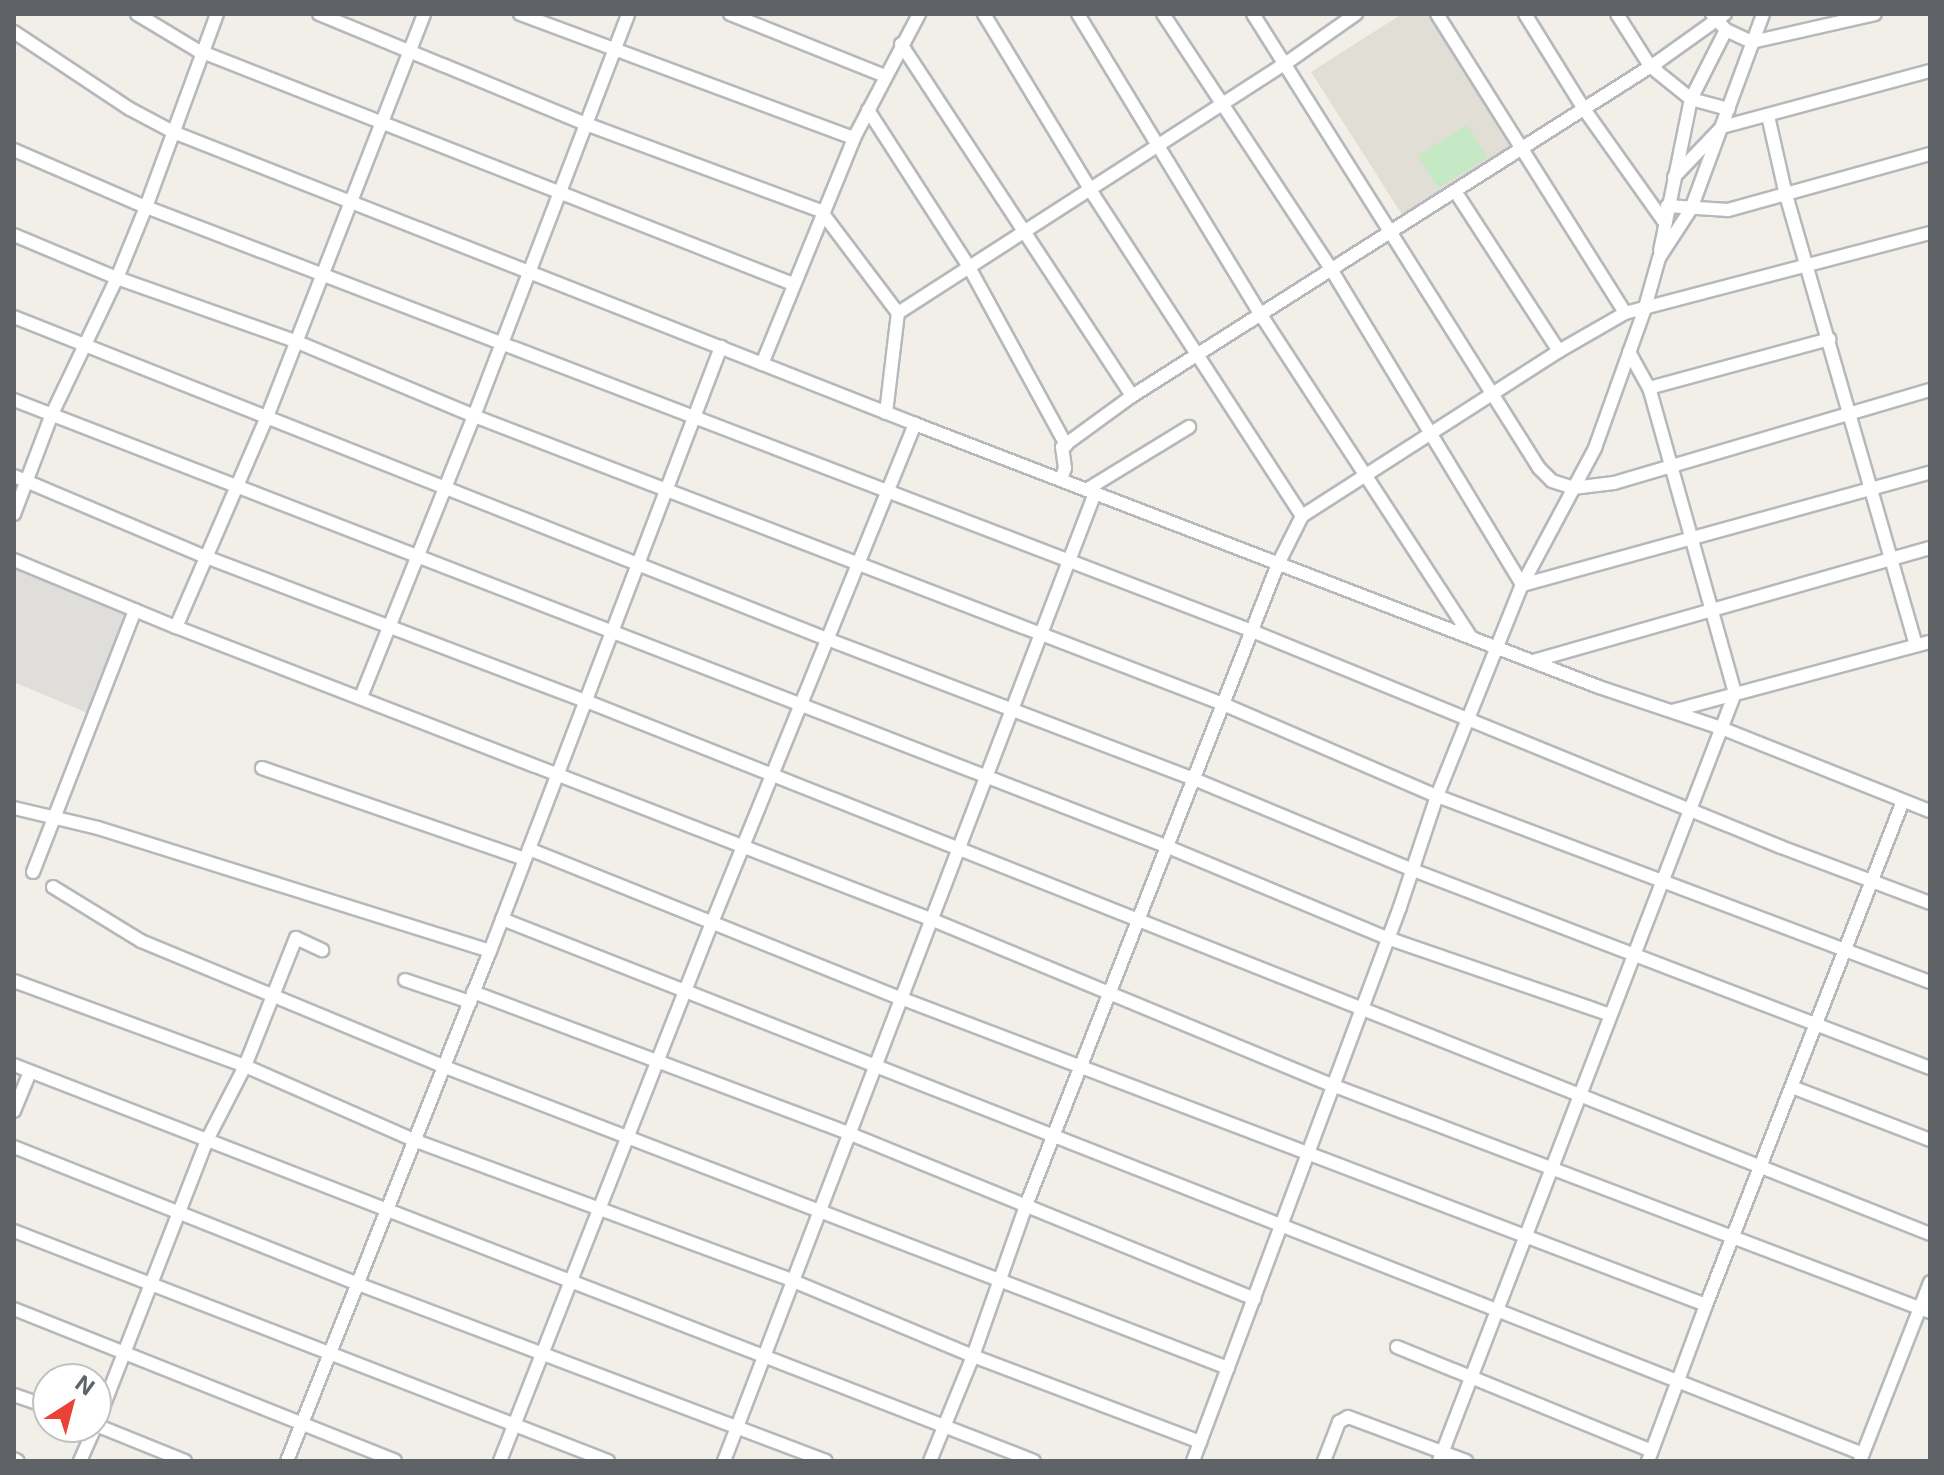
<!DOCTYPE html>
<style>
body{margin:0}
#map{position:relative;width:1944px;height:1475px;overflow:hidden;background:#f1efe8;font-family:Inter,sans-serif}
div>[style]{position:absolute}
.industrial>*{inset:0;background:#e0deda}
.education>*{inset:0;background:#e1ded6}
.green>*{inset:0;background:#c5e8c5;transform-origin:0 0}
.roads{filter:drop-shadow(2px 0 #b5b8bc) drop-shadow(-2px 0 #b5b8bc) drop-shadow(0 2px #b5b8bc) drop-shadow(0 -2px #b5b8bc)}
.minor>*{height:12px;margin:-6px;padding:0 6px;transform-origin:6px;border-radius:6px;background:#fff}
span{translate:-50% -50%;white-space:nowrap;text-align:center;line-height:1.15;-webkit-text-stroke:6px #fff;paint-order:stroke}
.frame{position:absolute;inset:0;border:16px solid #5f6368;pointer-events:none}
.north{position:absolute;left:32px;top:1363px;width:80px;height:80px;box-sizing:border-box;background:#fff;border:2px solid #bfc1c3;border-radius:50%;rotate:36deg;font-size:22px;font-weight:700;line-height:32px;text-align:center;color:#5f6368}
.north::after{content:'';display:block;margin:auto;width:28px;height:36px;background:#ea4335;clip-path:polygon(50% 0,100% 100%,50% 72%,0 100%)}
</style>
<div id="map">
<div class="industrial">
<div style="clip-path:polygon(14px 568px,131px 615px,92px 715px,14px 682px)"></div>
</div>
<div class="education">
<div style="clip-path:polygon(1402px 14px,1430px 14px,1514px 145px,1403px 216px,1311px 72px)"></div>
</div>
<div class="green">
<div style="left:1467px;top:125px;width:38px;height:58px;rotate:58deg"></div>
</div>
<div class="roads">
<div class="minor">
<div style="left:137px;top:14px;width:70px;rotate:31deg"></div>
<div style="left:197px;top:50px;width:640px;rotate:21.44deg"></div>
<div style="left:319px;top:14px;width:289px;rotate:22.4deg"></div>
<div style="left:586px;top:124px;width:251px;rotate:20.3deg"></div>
<div style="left:821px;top:211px;width:128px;rotate:53deg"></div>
<div style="left:520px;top:14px;width:356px;rotate:20.4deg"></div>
<div style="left:730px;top:14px;width:167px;rotate:21.8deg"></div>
<div style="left:1078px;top:14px;width:352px;rotate:58.7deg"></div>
<div style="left:1261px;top:315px;width:384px;rotate:56.9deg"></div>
<div style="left:1163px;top:14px;width:305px;rotate:56.6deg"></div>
<div style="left:1331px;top:269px;width:369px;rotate:58.8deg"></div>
<div style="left:1522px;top:585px;width:423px;rotate:-15.4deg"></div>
<div style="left:1253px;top:14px;width:537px;rotate:57.79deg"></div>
<div style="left:1539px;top:468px;width:18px;rotate:45deg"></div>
<div style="left:1552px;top:481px;width:22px;rotate:18deg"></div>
<div style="left:1573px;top:488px;width:41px;rotate:-7deg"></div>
<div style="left:1614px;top:483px;width:329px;rotate:-16.4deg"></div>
<div style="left:1437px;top:14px;width:353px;rotate:57.8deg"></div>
<div style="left:1625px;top:313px;width:315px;rotate:-14.7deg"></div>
<div style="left:1525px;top:14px;width:112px;rotate:58.2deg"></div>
<div style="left:1584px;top:109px;width:140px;rotate:54.6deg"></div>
<div style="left:1617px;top:14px;width:62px;rotate:57.6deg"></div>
<div style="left:1650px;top:66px;width:53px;rotate:38.8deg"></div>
<div style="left:1691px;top:99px;width:39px;rotate:15deg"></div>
<div style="left:1712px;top:14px;width:21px;rotate:49deg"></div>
<div style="left:1726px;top:30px;width:29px;rotate:25deg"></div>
<div style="left:1752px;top:42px;width:126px;rotate:-12.8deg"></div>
<div style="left:14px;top:32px;width:139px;rotate:33.6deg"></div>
<div style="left:130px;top:109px;width:49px;rotate:28.1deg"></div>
<div style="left:173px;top:132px;width:797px;rotate:21.48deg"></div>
<div style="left:915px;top:424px;width:733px;rotate:21.03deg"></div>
<div style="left:1599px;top:687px;width:129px;rotate:18.6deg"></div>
<div style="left:1721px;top:728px;width:225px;rotate:21.7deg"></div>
<div style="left:901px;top:44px;width:421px;rotate:56.7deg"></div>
<div style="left:868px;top:110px;width:187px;rotate:57.2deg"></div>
<div style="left:969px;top:267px;width:203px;rotate:61.4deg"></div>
<div style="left:1768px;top:116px;width:81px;rotate:77.2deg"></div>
<div style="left:1786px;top:195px;width:468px;rotate:73.9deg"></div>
<div style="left:14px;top:150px;width:144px;rotate:23.4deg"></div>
<div style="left:146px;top:207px;width:1184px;rotate:20.97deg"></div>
<div style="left:1252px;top:631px;width:571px;rotate:22.21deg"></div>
<div style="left:1781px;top:847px;width:159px;rotate:20.6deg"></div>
<div style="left:1674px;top:177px;width:69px;rotate:-46.2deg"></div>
<div style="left:1722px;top:127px;width:215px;rotate:-15.1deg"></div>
<div style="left:1455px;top:191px;width:191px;rotate:57deg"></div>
<div style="left:1667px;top:206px;width:61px;rotate:3.8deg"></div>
<div style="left:1728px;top:210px;width:210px;rotate:-15.5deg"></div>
<div style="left:14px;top:235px;width:112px;rotate:22.7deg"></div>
<div style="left:117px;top:278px;width:189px;rotate:19.5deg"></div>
<div style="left:295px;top:341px;width:194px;rotate:22.7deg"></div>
<div style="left:474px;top:416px;width:802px;rotate:21.03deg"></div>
<div style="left:1223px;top:704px;width:233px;rotate:23.3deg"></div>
<div style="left:1437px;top:796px;width:527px;rotate:20.67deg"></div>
<div style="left:1660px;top:251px;width:155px;rotate:-78.5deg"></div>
<div style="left:1691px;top:99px;width:77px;rotate:-63.1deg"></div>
<div style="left:14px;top:317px;width:874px;rotate:21.61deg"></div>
<div style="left:827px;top:639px;width:393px;rotate:20.9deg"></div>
<div style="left:1194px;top:779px;width:237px;rotate:22.6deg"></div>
<div style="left:1413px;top:870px;width:554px;rotate:20.96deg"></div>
<div style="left:1629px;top:352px;width:41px;rotate:60.9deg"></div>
<div style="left:1649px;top:388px;width:187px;rotate:-15.2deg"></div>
<div style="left:762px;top:364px;width:244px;rotate:-67.8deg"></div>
<div style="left:854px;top:138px;width:140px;rotate:-62.3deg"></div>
<div style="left:14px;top:400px;width:1238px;rotate:21.17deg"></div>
<div style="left:1168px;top:847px;width:237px;rotate:22.6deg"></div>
<div style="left:1387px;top:938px;width:236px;rotate:19deg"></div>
<div style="left:886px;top:413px;width:101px;rotate:-83.2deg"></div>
<div style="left:898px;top:313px;width:460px;rotate:-32.8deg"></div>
<div style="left:1285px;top:64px;width:87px;rotate:-35.2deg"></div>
<div style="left:14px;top:476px;width:208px;rotate:22.9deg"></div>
<div style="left:206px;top:557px;width:406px;rotate:20.8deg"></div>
<div style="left:586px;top:701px;width:1446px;rotate:21.63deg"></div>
<div style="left:1061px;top:480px;width:13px;rotate:-72deg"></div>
<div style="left:1065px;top:468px;width:21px;rotate:-98deg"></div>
<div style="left:1062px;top:447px;width:87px;rotate:-36.1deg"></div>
<div style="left:1132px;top:396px;width:624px;rotate:-32.44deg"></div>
<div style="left:1659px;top:61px;width:81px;rotate:-35.5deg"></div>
<div style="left:1086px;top:490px;width:121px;rotate:-31.5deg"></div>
<div style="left:14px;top:514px;width:107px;rotate:-69.2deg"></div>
<div style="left:52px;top:414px;width:151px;rotate:-64.5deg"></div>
<div style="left:117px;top:278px;width:77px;rotate:-67.8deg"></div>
<div style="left:146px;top:207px;width:206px;rotate:-69.8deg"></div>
<div style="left:1302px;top:516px;width:305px;rotate:-32.7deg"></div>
<div style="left:1559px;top:351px;width:76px;rotate:-29.9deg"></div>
<div style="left:14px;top:560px;width:175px;rotate:22.5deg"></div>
<div style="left:176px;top:627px;width:812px;rotate:21.16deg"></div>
<div style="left:933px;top:920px;width:432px;rotate:22.5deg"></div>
<div style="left:1332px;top:1085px;width:640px;rotate:20.79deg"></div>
<div style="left:176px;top:627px;width:229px;rotate:-66.6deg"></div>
<div style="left:267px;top:417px;width:433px;rotate:-68.7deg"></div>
<div style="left:1533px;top:661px;width:413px;rotate:-15.9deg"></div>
<div style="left:361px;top:697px;width:303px;rotate:-68.1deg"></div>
<div style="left:474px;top:416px;width:430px;rotate:-69deg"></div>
<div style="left:1672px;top:711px;width:267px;rotate:-15deg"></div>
<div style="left:262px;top:768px;width:278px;rotate:19.1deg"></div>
<div style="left:14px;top:808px;width:86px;rotate:13.4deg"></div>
<div style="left:98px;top:828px;width:411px;rotate:17.4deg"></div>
<div style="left:529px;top:849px;width:403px;rotate:21.9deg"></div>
<div style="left:903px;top:999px;width:859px;rotate:20.86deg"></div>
<div style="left:33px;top:872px;width:281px;rotate:-68.7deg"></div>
<div style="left:53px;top:887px;width:103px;rotate:31.5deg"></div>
<div style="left:141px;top:941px;width:329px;rotate:22.5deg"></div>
<div style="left:445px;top:1067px;width:839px;rotate:21.03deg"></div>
<div style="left:502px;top:919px;width:1462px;rotate:21.46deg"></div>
<div style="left:405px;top:980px;width:69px;rotate:18.7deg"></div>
<div style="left:14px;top:981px;width:246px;rotate:20.2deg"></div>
<div style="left:245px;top:1066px;width:187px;rotate:23.7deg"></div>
<div style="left:416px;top:1141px;width:400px;rotate:20.3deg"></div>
<div style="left:791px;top:1280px;width:197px;rotate:22.7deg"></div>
<div style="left:973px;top:1356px;width:243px;rotate:20.7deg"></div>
<div style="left:473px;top:992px;width:401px;rotate:20.6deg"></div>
<div style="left:848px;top:1133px;width:439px;rotate:22.2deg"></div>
<div style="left:14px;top:1065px;width:1094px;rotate:21.22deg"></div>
<div style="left:1792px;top:1087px;width:148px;rotate:21deg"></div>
<div style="left:14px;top:1111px;width:42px;rotate:-67.7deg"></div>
<div style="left:14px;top:1147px;width:370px;rotate:21.7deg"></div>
<div style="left:358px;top:1284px;width:500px;rotate:20.72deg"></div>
<div style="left:14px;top:1231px;width:637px;rotate:21.17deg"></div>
<div style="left:14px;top:1309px;width:410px;rotate:21.7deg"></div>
<div style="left:1397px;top:1347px;width:275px;rotate:22.2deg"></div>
<div style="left:14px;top:1395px;width:36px;rotate:19deg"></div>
<div style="left:14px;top:1459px;width:4px;rotate:27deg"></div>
<div style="left:80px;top:1461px;width:37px;rotate:-66deg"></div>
<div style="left:185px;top:1461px;width:96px;rotate:-158deg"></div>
<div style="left:96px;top:1425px;width:306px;rotate:-68.7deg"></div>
<div style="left:207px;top:1140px;width:83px;rotate:-62.8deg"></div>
<div style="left:245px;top:1066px;width:138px;rotate:-68.3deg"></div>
<div style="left:296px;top:938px;width:29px;rotate:25deg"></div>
<div style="left:287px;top:1461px;width:549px;rotate:-68.3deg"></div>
<div style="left:490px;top:951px;width:647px;rotate:-69.07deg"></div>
<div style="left:500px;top:1461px;width:581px;rotate:-68.51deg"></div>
<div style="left:713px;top:920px;width:536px;rotate:-67.84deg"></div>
<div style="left:724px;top:1461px;width:1037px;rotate:-69.03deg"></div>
<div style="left:930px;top:1461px;width:113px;rotate:-67.7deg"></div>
<div style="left:973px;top:1356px;width:157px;rotate:-70.6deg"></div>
<div style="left:1025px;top:1208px;width:692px;rotate:-68.55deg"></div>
<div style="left:1278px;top:564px;width:54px;rotate:-63.4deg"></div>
<div style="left:1302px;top:516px;width:390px;rotate:-123deg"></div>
<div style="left:1090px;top:189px;width:205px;rotate:-121.2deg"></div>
<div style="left:1193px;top:1461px;width:591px;rotate:-69.51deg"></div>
<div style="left:1400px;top:907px;width:117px;rotate:-71.6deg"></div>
<div style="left:1437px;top:796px;width:227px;rotate:-68.1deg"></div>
<div style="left:1522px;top:585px;width:155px;rotate:-61.9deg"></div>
<div style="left:1595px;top:448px;width:145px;rotate:-70.3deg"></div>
<div style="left:1644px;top:311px;width:55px;rotate:-74.2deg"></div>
<div style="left:1659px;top:258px;width:59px;rotate:-56.9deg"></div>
<div style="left:1691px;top:209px;width:208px;rotate:-69.7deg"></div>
<div style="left:1324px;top:1461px;width:42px;rotate:-69deg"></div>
<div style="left:1339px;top:1422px;width:10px;rotate:-29deg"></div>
<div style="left:1348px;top:1417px;width:126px;rotate:20.4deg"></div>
<div style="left:1439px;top:1461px;width:823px;rotate:-68.92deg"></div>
<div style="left:1735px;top:693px;width:317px;rotate:-105.7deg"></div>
<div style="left:1648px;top:1461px;width:166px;rotate:-69.6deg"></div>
<div style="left:1706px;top:1305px;width:541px;rotate:-68.65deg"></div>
<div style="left:1860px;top:1461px;width:192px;rotate:-68.6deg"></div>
</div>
</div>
<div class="frame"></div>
<div class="north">N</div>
</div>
